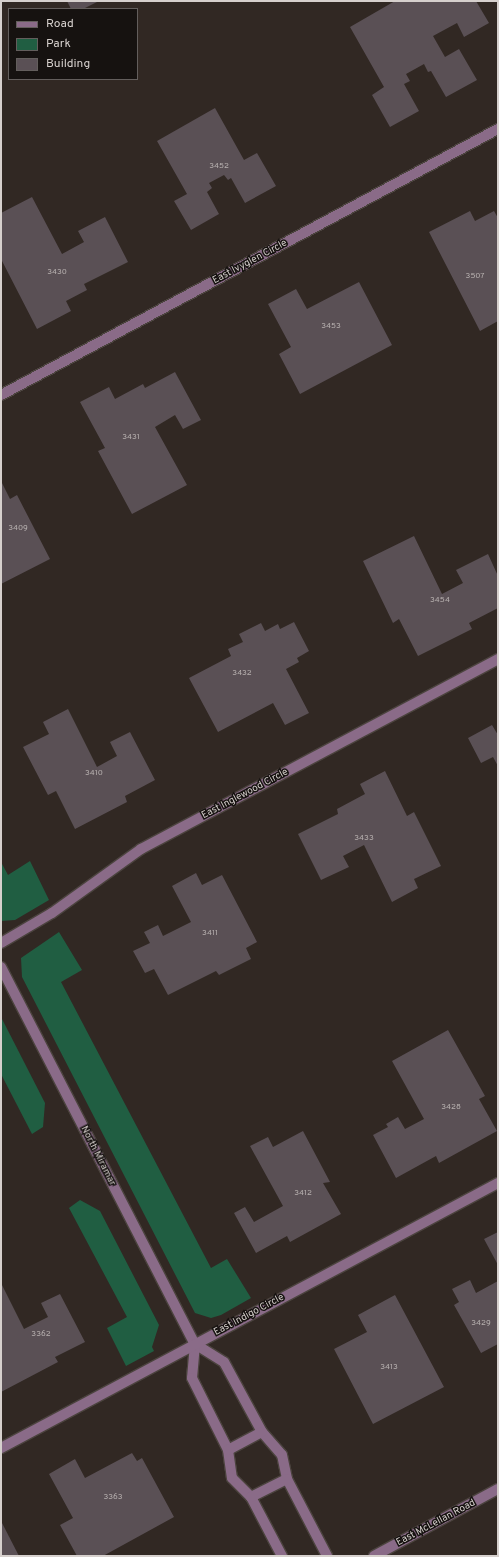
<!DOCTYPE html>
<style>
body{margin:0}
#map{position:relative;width:499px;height:1557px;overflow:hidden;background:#312823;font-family:Overpass,sans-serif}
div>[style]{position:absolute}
.green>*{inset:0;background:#205e42}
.building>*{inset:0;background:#5a5055}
.roads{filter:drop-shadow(1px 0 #4b433e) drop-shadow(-1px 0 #4b433e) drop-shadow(0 1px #4b433e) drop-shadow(0 -1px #4b433e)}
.minor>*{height:10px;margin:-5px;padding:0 5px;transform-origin:5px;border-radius:5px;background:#8a6b88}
span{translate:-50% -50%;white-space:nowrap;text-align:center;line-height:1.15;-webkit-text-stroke:3px #161210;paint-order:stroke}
.number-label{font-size:8px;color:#b7b0af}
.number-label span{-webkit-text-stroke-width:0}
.street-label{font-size:10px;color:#d6d0cd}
.frame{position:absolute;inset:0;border:2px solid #d6d0cd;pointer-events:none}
.legend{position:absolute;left:8px;top:8px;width:130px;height:72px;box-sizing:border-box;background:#161210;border:1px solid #635e5c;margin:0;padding:5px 7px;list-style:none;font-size:12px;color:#d6d0cd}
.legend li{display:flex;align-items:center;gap:8px;height:20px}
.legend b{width:20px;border:1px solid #635e5c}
</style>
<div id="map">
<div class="green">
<div style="clip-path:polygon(30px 861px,49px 900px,15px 920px,1px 921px,1px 862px,8px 875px)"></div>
<div style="clip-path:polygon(59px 932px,82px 970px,61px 982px,211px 1268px,227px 1259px,251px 1298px,221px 1315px,211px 1318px,195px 1313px,22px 977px,21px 958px)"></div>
<div style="clip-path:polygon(1px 1017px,45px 1103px,43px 1127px,32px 1134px,1px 1074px)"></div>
<div style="clip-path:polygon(80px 1200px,100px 1211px,159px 1325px,152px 1347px,154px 1351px,126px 1366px,107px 1328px,127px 1317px,69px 1208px)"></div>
</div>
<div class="building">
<div style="clip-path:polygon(67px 1px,99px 1px,83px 9px,71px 9px)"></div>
<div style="clip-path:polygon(395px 1px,476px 1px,489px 23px,464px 37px,457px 23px,433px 36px,445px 57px,459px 49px,477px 80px,446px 97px,431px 71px,428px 72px,424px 64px,406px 74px,410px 81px,404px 84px,419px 111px,390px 127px,372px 95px,384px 87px,350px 27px)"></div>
<div style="clip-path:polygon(215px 108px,244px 160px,257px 153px,276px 186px,245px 203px,231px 178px,228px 180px,224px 175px,209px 183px,212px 188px,207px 192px,219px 214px,191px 230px,174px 201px,187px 194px,157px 141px)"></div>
<div style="clip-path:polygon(32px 197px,62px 254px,84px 242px,78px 231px,105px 217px,128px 262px,84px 284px,87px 290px,66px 301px,71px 311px,37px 329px,1px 259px,1px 213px)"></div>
<div style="clip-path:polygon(470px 211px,475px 221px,494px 211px,498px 218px,498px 321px,480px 331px,429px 232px)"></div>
<div style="clip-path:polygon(359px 282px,392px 345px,300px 394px,279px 354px,291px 347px,268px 304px,296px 289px,307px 309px)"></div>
<div style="clip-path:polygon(175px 372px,201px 420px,183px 429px,175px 415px,155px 427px,187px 485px,132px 514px,98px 451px,105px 448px,80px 402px,109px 387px,115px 399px,143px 384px,145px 388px)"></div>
<div style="clip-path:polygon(1px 481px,10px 499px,17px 495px,50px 559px,1px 584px)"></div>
<div style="clip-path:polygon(414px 536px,442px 594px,463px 583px,456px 570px,488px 554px,498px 576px,498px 608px,469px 623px,472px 629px,418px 656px,399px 619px,393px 623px,363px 561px)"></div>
<div style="clip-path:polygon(294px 622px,309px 651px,297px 658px,299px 662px,286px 669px,309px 713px,285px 725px,273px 703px,218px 732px,189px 678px,231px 656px,228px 649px,243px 642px,239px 634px,261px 623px,265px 631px,278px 624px,280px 629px)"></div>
<div style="clip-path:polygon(68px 709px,97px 767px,117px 756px,110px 742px,130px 732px,155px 780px,125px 796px,127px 802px,75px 829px,56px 791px,48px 795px,23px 747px,49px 734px,43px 722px)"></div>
<div style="clip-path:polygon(492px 725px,498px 735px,498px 766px,493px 757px,481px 763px,468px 738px)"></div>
<div style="clip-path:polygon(385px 771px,407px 816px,414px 812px,441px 866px,414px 879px,418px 888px,392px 902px,364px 845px,343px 856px,349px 867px,321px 880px,298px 834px,338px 814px,337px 809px,365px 794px,360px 784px)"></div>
<div style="clip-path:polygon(196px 873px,202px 885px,222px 875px,257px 942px,246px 948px,251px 959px,219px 975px,216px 971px,168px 995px,154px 969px,145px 973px,133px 951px,150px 943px,144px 932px,158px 925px,163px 936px,191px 922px,172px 886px)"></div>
<div style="clip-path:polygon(448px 1030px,485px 1096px,479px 1099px,497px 1131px,439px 1163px,436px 1156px,396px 1178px,373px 1135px,388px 1127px,386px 1124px,398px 1117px,405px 1129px,424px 1119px,392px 1061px)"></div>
<div style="clip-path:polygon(303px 1131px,330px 1182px,323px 1183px,341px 1214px,290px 1242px,287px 1236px,256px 1253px,234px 1213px,245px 1207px,254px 1222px,283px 1206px,250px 1146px,268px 1137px,273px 1147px)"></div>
<div style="clip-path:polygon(498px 1232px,498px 1265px,484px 1239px)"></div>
<div style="clip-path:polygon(470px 1280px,476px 1293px,498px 1281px,498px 1344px,481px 1353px,454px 1305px,459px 1302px,452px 1289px)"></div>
<div style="clip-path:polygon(1px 1283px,24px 1329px,48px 1317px,41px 1303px,60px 1294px,85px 1342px,55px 1357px,58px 1362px,1px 1392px)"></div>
<div style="clip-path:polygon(395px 1295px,444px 1387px,373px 1424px,334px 1349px,367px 1332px,358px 1315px)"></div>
<div style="clip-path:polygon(132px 1453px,137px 1461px,142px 1458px,174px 1517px,103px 1556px,77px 1556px,60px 1525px,73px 1518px,49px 1474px,75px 1459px,85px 1478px)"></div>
<div style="clip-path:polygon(1px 1521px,19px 1556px,1px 1556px)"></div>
</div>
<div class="roads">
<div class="minor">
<div style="left:1px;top:395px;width:564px;rotate:-28.16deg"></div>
<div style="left:1px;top:943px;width:59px;rotate:-30.5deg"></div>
<div style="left:52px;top:913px;width:110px;rotate:-35.7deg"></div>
<div style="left:141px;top:849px;width:404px;rotate:-28deg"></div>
<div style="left:1px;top:967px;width:424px;rotate:62.8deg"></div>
<div style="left:195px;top:1344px;width:34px;rotate:32deg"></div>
<div style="left:224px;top:1362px;width:80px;rotate:61.5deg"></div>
<div style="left:262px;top:1432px;width:30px;rotate:49deg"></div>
<div style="left:282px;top:1455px;width:25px;rotate:78deg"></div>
<div style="left:287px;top:1479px;width:87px;rotate:62.5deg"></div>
<div style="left:195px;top:1344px;width:34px;rotate:95deg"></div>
<div style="left:192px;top:1378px;width:80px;rotate:63.4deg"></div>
<div style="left:228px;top:1450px;width:28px;rotate:82deg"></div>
<div style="left:232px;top:1478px;width:27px;rotate:45deg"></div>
<div style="left:251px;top:1497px;width:67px;rotate:62.3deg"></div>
<div style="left:1px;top:1448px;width:563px;rotate:-28.07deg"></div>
<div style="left:228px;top:1450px;width:38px;rotate:-28deg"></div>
<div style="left:251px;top:1497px;width:40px;rotate:-26.6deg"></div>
<div style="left:374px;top:1556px;width:141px;rotate:-28.4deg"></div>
</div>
</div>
<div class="number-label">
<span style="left:219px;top:167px">3452</span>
<span style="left:57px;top:273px">3430</span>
<span style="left:475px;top:277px">3507</span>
<span style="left:331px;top:327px">3453</span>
<span style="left:131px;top:438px">3431</span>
<span style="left:18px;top:529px">3409</span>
<span style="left:440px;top:601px">3454</span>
<span style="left:242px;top:674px">3432</span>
<span style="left:94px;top:774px">3410</span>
<span style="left:364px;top:839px">3433</span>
<span style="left:210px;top:934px">3411</span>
<span style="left:451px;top:1108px">3428</span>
<span style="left:303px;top:1194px">3412</span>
<span style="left:481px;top:1324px">3429</span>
<span style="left:41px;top:1335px">3362</span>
<span style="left:389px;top:1368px">3413</span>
<span style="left:113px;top:1498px">3363</span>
</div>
<div class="street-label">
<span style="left:250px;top:262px;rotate:-28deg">East Ivyglen Circle</span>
<span style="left:245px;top:794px;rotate:-28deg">East Inglewood Circle</span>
<span style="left:98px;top:1156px;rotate:63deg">North Miramar</span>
<span style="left:249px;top:1315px;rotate:-28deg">East Indigo Circle</span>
<span style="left:436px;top:1523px;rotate:-28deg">East McLellan Road</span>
</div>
<div class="frame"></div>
<ul class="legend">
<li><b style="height:5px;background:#8a6b88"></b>Road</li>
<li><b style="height:11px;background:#205e42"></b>Park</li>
<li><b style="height:11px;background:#5a5055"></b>Building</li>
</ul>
</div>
